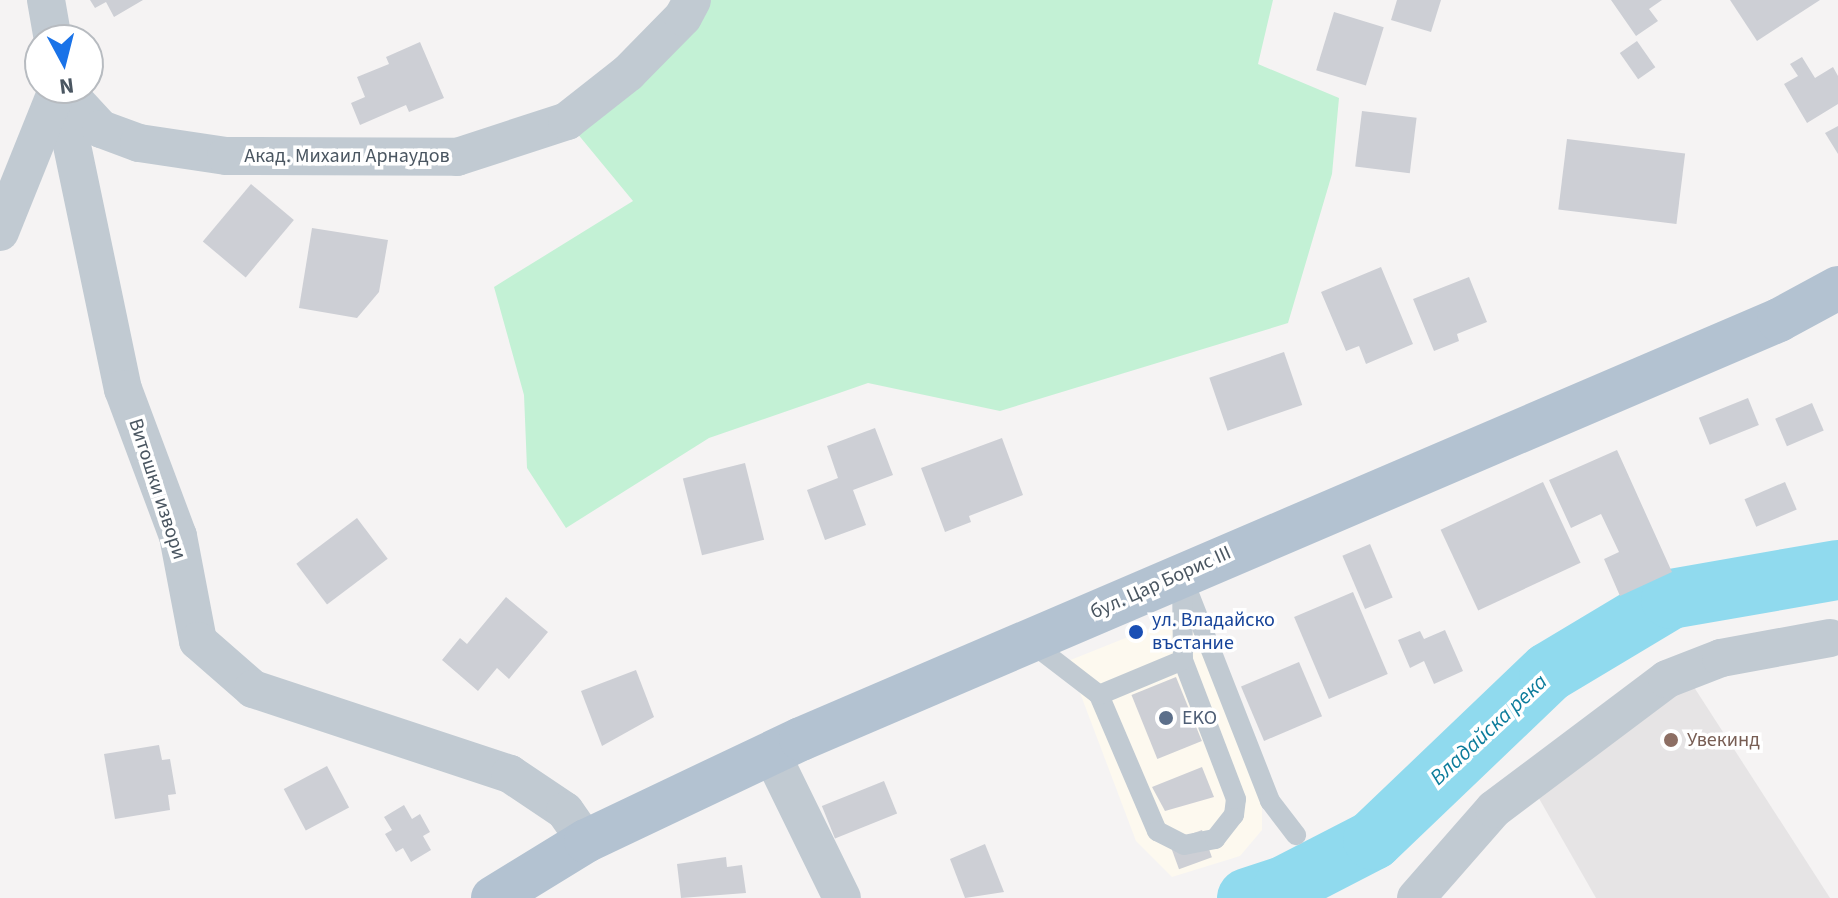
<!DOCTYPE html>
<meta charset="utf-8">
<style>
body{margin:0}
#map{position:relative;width:1838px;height:898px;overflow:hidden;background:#f5f3f3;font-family:"Source Sans 3",sans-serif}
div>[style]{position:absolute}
.commercial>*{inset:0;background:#fdf9ef}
.education>*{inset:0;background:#e6e4e5}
.green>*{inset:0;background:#c3f1d5}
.river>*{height:60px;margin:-30px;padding:0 30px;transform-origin:30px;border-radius:30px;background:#90daee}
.building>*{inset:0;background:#cdcfd5;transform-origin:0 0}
.service>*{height:20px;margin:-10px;padding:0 10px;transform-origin:10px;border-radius:10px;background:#c1cad2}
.minor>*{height:38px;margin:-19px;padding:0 19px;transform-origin:19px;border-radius:19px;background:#c1cad2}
.primary>*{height:44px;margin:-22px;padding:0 22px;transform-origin:22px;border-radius:22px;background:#b3c2d1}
.dots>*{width:22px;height:22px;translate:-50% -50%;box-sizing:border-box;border:4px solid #fff;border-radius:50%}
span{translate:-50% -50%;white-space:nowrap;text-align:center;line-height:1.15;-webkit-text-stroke:7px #fff;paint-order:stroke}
.street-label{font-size:20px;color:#4a5661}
.transit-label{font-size:20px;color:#164399}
.left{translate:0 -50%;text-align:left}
.service-label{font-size:20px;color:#4e5e75}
.education-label{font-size:20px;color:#785e54}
.water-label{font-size:22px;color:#0c7c9b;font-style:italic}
.north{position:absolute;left:24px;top:24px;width:80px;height:80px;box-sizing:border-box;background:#fff;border:2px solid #b7bbc0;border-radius:50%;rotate:173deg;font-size:22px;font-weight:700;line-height:32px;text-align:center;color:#4a5661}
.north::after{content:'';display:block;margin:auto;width:28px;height:36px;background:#1a73e8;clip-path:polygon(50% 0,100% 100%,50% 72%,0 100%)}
</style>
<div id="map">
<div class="commercial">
<div style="clip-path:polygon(1188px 613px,1262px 807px,1262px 830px,1240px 856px,1172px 877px,1136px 841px,1068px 661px)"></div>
</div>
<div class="education">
<div style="clip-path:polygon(1692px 684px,1830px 898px,1596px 898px,1537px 795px)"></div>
</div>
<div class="green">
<div style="clip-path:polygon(692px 0,1273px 0,1258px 64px,1339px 98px,1332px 174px,1288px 323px,1000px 411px,868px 383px,709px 438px,566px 528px,527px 468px,524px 395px,494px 287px,633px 201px,567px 121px)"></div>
</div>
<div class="river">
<div style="left:1247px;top:898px;width:39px;rotate:-18deg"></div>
<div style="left:1284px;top:886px;width:100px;rotate:-27.3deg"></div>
<div style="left:1373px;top:840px;width:243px;rotate:-43.7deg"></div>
<div style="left:1549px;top:672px;width:142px;rotate:-30.9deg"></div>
<div style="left:1671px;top:599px;width:169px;rotate:-9.9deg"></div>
</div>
<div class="building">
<div style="clip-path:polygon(90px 0,143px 0,114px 17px,106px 2px,95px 8px)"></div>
<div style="clip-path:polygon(1397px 0,1441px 0,1431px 32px,1391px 20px)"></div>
<div style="clip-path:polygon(1611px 0,1662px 0,1649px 9px,1658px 21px,1636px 36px)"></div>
<div style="clip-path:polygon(1730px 0,1820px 0,1757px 41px)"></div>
<div style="left:1334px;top:12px;width:52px;height:61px;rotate:17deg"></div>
<div style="left:1637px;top:41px;width:32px;height:21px;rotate:55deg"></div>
<div style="clip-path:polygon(420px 42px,444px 98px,409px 112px,406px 105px,360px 125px,351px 103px,365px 97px,357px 77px,389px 64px,386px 57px)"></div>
<div style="clip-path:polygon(1802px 57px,1815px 78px,1833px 67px,1838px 76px,1838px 104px,1807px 123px,1784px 84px,1798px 76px,1790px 64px)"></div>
<div style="left:1362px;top:111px;width:55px;height:56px;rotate:7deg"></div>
<div style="clip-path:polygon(1838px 126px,1838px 154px,1825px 133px)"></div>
<div style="left:1567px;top:139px;width:119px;height:71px;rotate:7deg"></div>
<div style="left:251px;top:184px;width:56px;height:75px;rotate:40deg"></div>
<div style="clip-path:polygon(312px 228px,388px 240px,379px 292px,357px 318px,299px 308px)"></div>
<div style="clip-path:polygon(1381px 267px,1413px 344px,1366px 364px,1359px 346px,1346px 351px,1321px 292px)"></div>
<div style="clip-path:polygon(1469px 277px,1487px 322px,1457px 334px,1459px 341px,1434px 351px,1413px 299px)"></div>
<div style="left:1284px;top:352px;width:56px;height:79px;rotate:71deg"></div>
<div style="left:1748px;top:398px;width:29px;height:53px;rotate:68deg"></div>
<div style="left:1812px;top:403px;width:30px;height:40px;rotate:67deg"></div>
<div style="clip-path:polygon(875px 428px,893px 475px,853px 490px,866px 525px,825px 540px,807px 490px,838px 478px,827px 446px)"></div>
<div style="clip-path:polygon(1002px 438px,1023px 495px,969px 516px,971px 522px,945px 532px,921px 468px)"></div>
<div style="clip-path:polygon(1617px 450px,1672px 572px,1620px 596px,1604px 559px,1619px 552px,1601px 514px,1571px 528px,1549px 480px)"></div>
<div style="left:745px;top:463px;width:79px;height:64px;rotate:76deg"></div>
<div style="left:1543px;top:482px;width:89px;height:113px;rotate:65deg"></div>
<div style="left:1785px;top:482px;width:30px;height:44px;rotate:67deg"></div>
<div style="left:357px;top:518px;width:51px;height:76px;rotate:53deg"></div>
<div style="left:1370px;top:544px;width:58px;height:30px;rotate:67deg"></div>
<div style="left:1353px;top:592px;width:89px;height:64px;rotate:67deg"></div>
<div style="clip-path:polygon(506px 597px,548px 632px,509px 679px,497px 668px,478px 691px,442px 660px,460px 638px,467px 644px)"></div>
<div style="clip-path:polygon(1445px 630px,1463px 671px,1434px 684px,1424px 661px,1410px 668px,1398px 640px,1420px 631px,1424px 639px)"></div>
<div style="left:1299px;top:662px;width:59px;height:63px;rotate:67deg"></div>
<div style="clip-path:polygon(636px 670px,654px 717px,602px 746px,581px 691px)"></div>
<div style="left:1176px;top:677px;width:69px;height:48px;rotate:68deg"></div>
<div style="clip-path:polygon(159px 745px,162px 760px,170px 759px,176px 794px,168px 795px,170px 810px,115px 819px,104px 754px)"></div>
<div style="left:327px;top:766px;width:47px;height:49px;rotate:62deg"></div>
<div style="clip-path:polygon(1202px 767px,1214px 797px,1165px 811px,1152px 787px)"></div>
<div style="left:884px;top:781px;width:35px;height:67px;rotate:68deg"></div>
<div style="clip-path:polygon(404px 805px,412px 819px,420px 814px,430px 832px,423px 836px,431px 850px,411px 862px,403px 848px,396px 852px,385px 834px,392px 830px,384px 817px)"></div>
<div style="left:1202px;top:830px;width:29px;height:35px;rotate:70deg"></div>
<div style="clip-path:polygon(985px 844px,1004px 892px,965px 898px,950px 859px)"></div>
<div style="clip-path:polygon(726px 857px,727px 867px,742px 865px,746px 893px,681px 898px,677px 864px)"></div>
</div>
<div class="service">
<div style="left:1187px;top:589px;width:228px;rotate:68.6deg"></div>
<div style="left:1270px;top:801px;width:43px;rotate:52.6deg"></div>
<div style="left:1029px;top:641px;width:88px;rotate:37.6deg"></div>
<div style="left:1099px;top:695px;width:148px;rotate:66.9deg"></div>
<div style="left:1157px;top:831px;width:30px;rotate:27deg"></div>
<div style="left:1184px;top:845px;width:32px;rotate:-11deg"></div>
<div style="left:1215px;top:839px;width:31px;rotate:-52deg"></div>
<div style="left:1234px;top:815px;width:16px;rotate:-83deg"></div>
<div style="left:1236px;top:799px;width:149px;rotate:-110.9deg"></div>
<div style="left:1183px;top:660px;width:85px;rotate:-90.7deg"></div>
<div style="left:1099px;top:695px;width:91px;rotate:-22.6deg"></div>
</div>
<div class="minor">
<div style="left:46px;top:0;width:41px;rotate:80.1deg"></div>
<div style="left:60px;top:88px;width:308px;rotate:78.2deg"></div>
<div style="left:123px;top:389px;width:157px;rotate:69.5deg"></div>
<div style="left:178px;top:536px;width:107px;rotate:79.2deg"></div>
<div style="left:198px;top:641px;width:73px;rotate:41.1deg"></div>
<div style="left:253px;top:689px;width:271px;rotate:18.3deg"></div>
<div style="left:510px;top:774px;width:66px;rotate:33.9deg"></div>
<div style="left:565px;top:811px;width:37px;rotate:55deg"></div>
<div style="left:63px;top:88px;width:56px;rotate:47.2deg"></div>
<div style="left:101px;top:129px;width:40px;rotate:20.2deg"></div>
<div style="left:139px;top:143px;width:88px;rotate:8.5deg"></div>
<div style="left:226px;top:156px;width:231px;rotate:0.2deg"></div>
<div style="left:457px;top:157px;width:116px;rotate:-18.1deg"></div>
<div style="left:567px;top:121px;width:78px;rotate:-38.2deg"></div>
<div style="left:628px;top:73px;width:78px;rotate:-45.5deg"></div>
<div style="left:683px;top:17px;width:19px;rotate:-62deg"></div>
<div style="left:0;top:232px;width:155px;rotate:-68.1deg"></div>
<div style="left:771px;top:753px;width:161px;rotate:63.9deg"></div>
<div style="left:1416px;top:898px;width:118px;rotate:-48.8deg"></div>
<div style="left:1494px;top:809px;width:216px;rotate:-36.9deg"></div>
<div style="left:1667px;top:679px;width:58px;rotate:-21.3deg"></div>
<div style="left:1721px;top:658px;width:111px;rotate:-10.4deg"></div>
</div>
<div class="primary">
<div style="left:493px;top:898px;width:109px;rotate:-31.5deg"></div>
<div style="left:586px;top:841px;width:238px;rotate:-25.4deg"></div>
<div style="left:801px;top:739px;width:1064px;rotate:-23.19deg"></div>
<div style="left:1779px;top:320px;width:67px;rotate:-28.5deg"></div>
</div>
<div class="dots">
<div style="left:1136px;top:632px;background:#1a4fb4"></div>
<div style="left:1166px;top:718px;background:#5c6f8a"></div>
<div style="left:1671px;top:740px;background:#8d6e63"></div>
</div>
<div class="street-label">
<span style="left:347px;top:156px">Акад. Михаил Арнаудов</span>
<span style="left:157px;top:489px;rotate:72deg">Витошки извори</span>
<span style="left:1161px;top:583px;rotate:-24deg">бул. Цар Борис III</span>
</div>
<div class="transit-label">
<span class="left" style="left:1152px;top:632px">ул. Владайско<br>въстание</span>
</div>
<div class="service-label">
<span class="left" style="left:1182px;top:718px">EKO</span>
</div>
<div class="education-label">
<span class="left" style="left:1687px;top:740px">Увекинд</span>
</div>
<div class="water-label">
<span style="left:1489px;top:730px;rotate:-43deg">Владайска река</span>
</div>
<div class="north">N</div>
</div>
